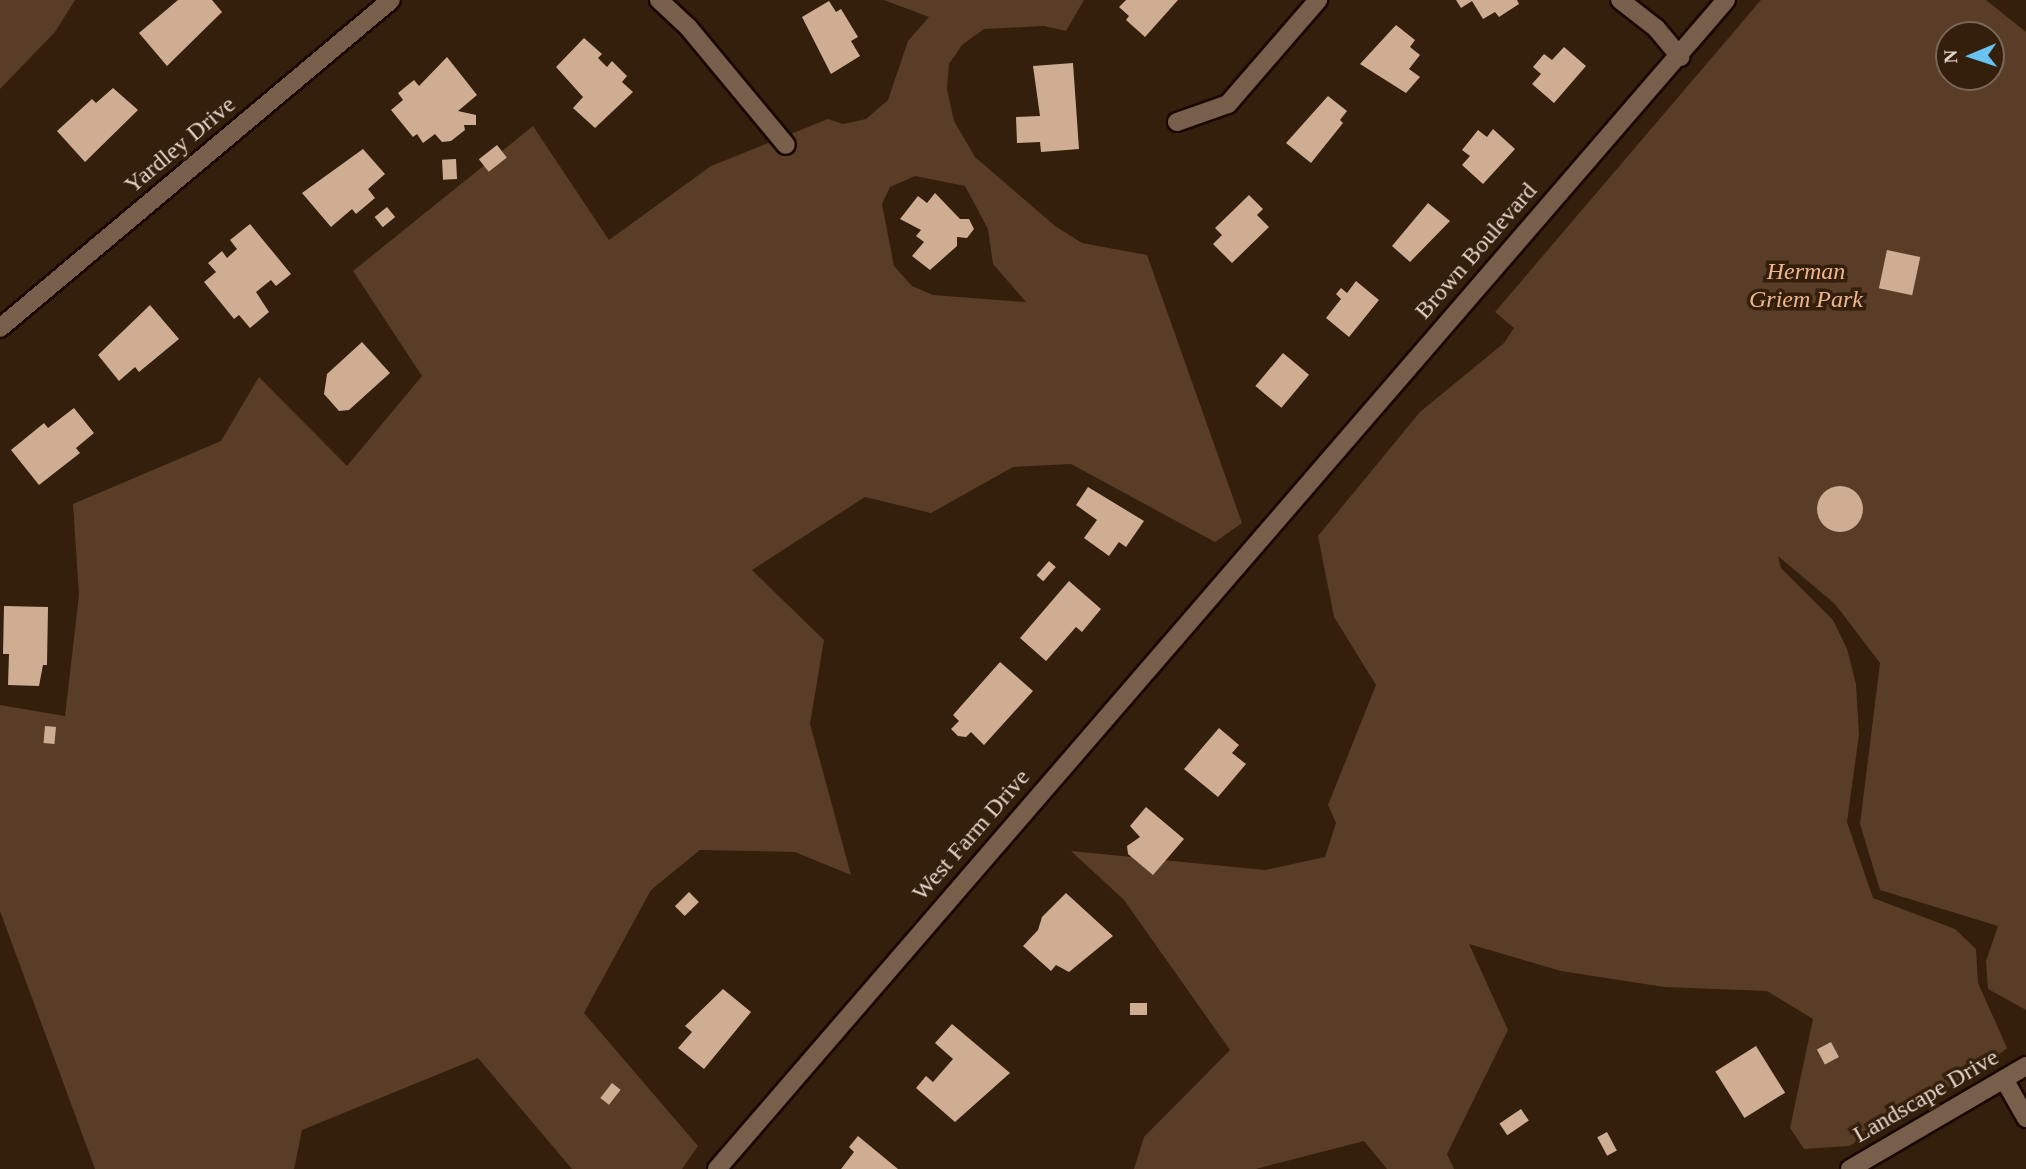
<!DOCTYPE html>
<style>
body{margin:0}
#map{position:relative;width:2026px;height:1169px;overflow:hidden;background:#341e0c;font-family:Georgia,serif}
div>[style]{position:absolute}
.green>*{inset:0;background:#593d26}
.building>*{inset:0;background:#cfad93;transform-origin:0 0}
.round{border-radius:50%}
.roads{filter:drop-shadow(2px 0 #1a0700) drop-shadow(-2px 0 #1a0700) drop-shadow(0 2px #1a0700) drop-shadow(0 -2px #1a0700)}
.street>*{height:18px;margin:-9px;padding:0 9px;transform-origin:9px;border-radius:9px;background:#785f4b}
span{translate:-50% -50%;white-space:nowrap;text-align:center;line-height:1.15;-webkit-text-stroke:7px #341e0c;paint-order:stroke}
.street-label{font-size:24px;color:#e3d4c9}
.park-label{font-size:24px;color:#edb78e;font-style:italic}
.north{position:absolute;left:1935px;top:21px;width:70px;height:70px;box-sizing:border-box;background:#341e0c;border:2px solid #7a6758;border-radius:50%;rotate:268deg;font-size:19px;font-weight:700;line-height:28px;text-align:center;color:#e3d4c9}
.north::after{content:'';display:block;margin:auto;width:24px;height:32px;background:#69c3f1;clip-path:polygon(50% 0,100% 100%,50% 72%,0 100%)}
</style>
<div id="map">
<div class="green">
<div style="clip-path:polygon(0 0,75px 0,55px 32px,0 89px)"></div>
<div style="clip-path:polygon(evenodd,884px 0,1084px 0,1066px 31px,1044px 26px,984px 29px,962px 45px,949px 64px,947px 89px,954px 121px,975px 157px,1055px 226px,1082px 243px,1147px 255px,1242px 523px,1215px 542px,1071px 464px,1013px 467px,931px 513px,865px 497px,752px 570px,824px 640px,810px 724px,851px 875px,795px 852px,700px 850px,651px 890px,584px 1013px,698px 1146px,682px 1169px,572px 1169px,478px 1058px,302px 1130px,294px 1169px,95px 1169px,0 911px,0 705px,65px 716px,79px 595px,73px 504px,221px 441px,259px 377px,347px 466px,422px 376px,353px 271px,533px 126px,609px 240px,711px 166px,828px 119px,843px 124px,866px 119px,888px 100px,908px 41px,929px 17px,884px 0,915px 176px,965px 186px,988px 229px,993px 264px,1026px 302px,933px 295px,912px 286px,894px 266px,882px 204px,890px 187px,915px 176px)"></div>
<div style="clip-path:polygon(evenodd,1761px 0,1986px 0,2026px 32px,2026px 1010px,1988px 989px,1986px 961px,1998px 926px,1880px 890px,1860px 824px,1880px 663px,1835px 604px,1778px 556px,1781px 568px,1833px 620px,1847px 649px,1856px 684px,1859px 735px,1847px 822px,1873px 898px,1955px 929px,1976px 949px,1978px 983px,2007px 1048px,1976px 1073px,1849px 1146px,1804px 1149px,1790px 1128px,1813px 1019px,1767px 991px,1664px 987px,1561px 971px,1469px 944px,1508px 1030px,1447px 1154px,1454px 1169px,1387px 1169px,1364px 1141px,1256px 1169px,1134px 1169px,1144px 1137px,1230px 1050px,1124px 900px,1071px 851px,1265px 870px,1325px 857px,1336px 823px,1328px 805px,1376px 685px,1334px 617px,1318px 536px,1420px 412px,1504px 343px,1514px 328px,1495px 312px,1761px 0,1949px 35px,1991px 35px,1991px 77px,1949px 77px,1949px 35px)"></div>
</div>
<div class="building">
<div style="clip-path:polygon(178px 0,212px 0,222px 12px,167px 66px,139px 33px)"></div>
<div style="clip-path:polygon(1126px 0,1178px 0,1145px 37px,1126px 20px,1129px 16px,1119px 7px)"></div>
<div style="clip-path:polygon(1456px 0,1517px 0,1519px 4px,1499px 17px,1495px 12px,1483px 19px,1472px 1px,1461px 8px)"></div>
<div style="clip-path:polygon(829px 1px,836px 12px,841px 9px,858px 37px,851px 41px,860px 56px,831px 74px,802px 17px)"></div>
<div style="clip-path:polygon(1396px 25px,1415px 40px,1410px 47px,1420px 55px,1409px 69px,1420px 77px,1406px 93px,1360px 64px)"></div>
<div style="clip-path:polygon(584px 38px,602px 54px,598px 58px,607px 67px,612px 61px,627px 76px,622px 82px,633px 92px,595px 128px,573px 108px,583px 97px,556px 67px)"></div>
<div style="clip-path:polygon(1564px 47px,1586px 66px,1554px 103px,1532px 84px,1541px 74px,1533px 67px,1544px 54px,1552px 60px)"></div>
<div style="clip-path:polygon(447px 57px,477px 95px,458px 111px,476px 115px,476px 125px,464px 125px,465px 130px,451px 141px,442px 142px,435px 134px,423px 143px,417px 134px,413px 137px,391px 110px,403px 100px,398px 93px,414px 80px,419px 86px)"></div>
<div style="clip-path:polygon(1073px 63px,1079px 149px,1041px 152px,1040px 142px,1017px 143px,1016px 117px,1040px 116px,1033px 66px)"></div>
<div style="clip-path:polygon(113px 88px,138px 110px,85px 162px,57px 131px,92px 99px,96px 103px)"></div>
<div style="clip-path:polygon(1328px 96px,1347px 111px,1340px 120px,1343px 123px,1311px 163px,1286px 143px)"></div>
<div style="clip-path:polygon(1493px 129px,1515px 149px,1483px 184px,1462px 165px,1470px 156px,1462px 150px,1478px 130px,1487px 137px)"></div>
<div style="left:497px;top:145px;width:16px;height:23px;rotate:52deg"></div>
<div style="clip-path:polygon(363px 149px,385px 174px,368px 189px,375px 198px,356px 214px,352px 209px,331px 227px,302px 193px)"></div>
<div style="left:456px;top:159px;width:20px;height:14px;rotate:87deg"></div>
<div style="clip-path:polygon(935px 193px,960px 219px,969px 219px,974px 229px,967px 238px,957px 237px,957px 246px,930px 270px,912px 256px,924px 242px,916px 236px,921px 230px,900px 219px,918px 196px,927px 203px)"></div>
<div style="clip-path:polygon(1249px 195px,1263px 209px,1257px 215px,1269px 227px,1232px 263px,1213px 244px,1222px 235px,1215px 228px)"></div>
<div style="clip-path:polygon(1428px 203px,1450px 221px,1410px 262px,1392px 246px)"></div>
<div style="left:387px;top:207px;width:13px;height:16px;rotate:51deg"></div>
<div style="clip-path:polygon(250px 224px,291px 274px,276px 286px,271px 280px,256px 292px,269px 312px,250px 328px,239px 315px,234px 319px,204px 282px,216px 272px,208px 263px,222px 251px,227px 258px,237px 249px,230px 240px)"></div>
<div style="left:1887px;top:250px;width:34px;height:39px;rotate:12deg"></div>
<div style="clip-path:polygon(1356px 281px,1379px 300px,1349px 337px,1326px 318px,1341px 299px,1336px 294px,1341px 288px,1347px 293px)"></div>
<div style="clip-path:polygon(150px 305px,179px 339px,139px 372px,135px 367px,119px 381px,98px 355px)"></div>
<div style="clip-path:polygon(362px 342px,390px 373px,349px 410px,339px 411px,324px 394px,327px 374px)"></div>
<div style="left:1283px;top:353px;width:34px;height:43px;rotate:40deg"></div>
<div style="clip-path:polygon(74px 408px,94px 433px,76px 448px,80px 453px,39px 485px,11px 450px,44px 423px,48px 428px)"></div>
<div class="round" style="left:1817px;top:486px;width:46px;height:46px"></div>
<div style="clip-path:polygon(1088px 487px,1144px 521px,1126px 547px,1119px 542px,1109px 556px,1084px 538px,1097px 520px,1076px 505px)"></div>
<div style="left:1049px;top:561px;width:9px;height:19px;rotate:41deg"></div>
<div style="clip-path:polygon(1069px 581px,1101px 609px,1082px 632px,1076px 627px,1046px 661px,1020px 638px)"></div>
<div style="clip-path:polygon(4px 606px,48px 607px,47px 665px,43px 665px,39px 686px,8px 685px,9px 654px,3px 654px)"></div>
<div style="clip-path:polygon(1000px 662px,1033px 691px,984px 745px,971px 732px,966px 737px,958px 736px,951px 729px,959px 721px,953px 715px)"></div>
<div style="left:45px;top:726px;width:11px;height:17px;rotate:5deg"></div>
<div style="clip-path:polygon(1219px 728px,1239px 745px,1232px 753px,1246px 764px,1218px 797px,1184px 769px)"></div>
<div style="clip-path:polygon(1146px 807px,1184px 839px,1153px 875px,1128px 854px,1127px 846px,1140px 837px,1130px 826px)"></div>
<div style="left:689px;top:892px;width:14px;height:20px;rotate:45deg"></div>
<div style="clip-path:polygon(1066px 893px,1113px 936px,1069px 972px,1056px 965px,1051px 971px,1023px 946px,1038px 930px,1042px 917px)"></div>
<div style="clip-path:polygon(723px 989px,751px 1012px,704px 1069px,678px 1048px,692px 1032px,685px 1026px)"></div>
<div style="left:1130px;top:1003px;width:17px;height:12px"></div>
<div style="clip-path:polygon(952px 1024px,1010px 1073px,955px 1122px,916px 1088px,926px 1076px,933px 1082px,953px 1059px,935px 1043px)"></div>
<div style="left:1831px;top:1042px;width:17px;height:16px;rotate:62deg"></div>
<div style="left:1756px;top:1046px;width:55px;height:48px;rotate:58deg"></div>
<div style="left:612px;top:1083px;width:11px;height:19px;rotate:38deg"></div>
<div style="left:1521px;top:1109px;width:14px;height:26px;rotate:56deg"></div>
<div style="left:1607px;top:1132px;width:21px;height:11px;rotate:62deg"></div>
<div style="clip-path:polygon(858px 1136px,898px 1169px,841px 1169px,854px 1152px,849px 1147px)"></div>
</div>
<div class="roads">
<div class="street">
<div style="left:659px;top:0;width:40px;rotate:43deg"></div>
<div style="left:688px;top:27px;width:153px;rotate:50.3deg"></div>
<div style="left:1620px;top:0;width:46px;rotate:37.9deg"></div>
<div style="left:1656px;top:28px;width:38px;rotate:50deg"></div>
<div style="left:1177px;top:122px;width:54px;rotate:-19.4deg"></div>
<div style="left:1228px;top:104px;width:138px;rotate:-49.1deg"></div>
<div style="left:0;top:328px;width:510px;rotate:-39.99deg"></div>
<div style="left:2004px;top:1079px;width:45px;rotate:60.6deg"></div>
<div style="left:717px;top:1169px;width:1544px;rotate:-49.2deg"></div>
<div style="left:1850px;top:1169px;width:204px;rotate:-30.3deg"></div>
</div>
</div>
<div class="street-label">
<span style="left:180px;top:145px;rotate:-40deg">Yardley Drive</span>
<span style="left:1476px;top:251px;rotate:-49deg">Brown Boulevard</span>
<span style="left:971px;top:835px;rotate:-49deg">West Farm Drive</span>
<span style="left:1926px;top:1096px;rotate:-30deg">Landscape Drive</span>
</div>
<div class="park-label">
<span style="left:1806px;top:286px">Herman<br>Griem Park</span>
</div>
<div class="north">N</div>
</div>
